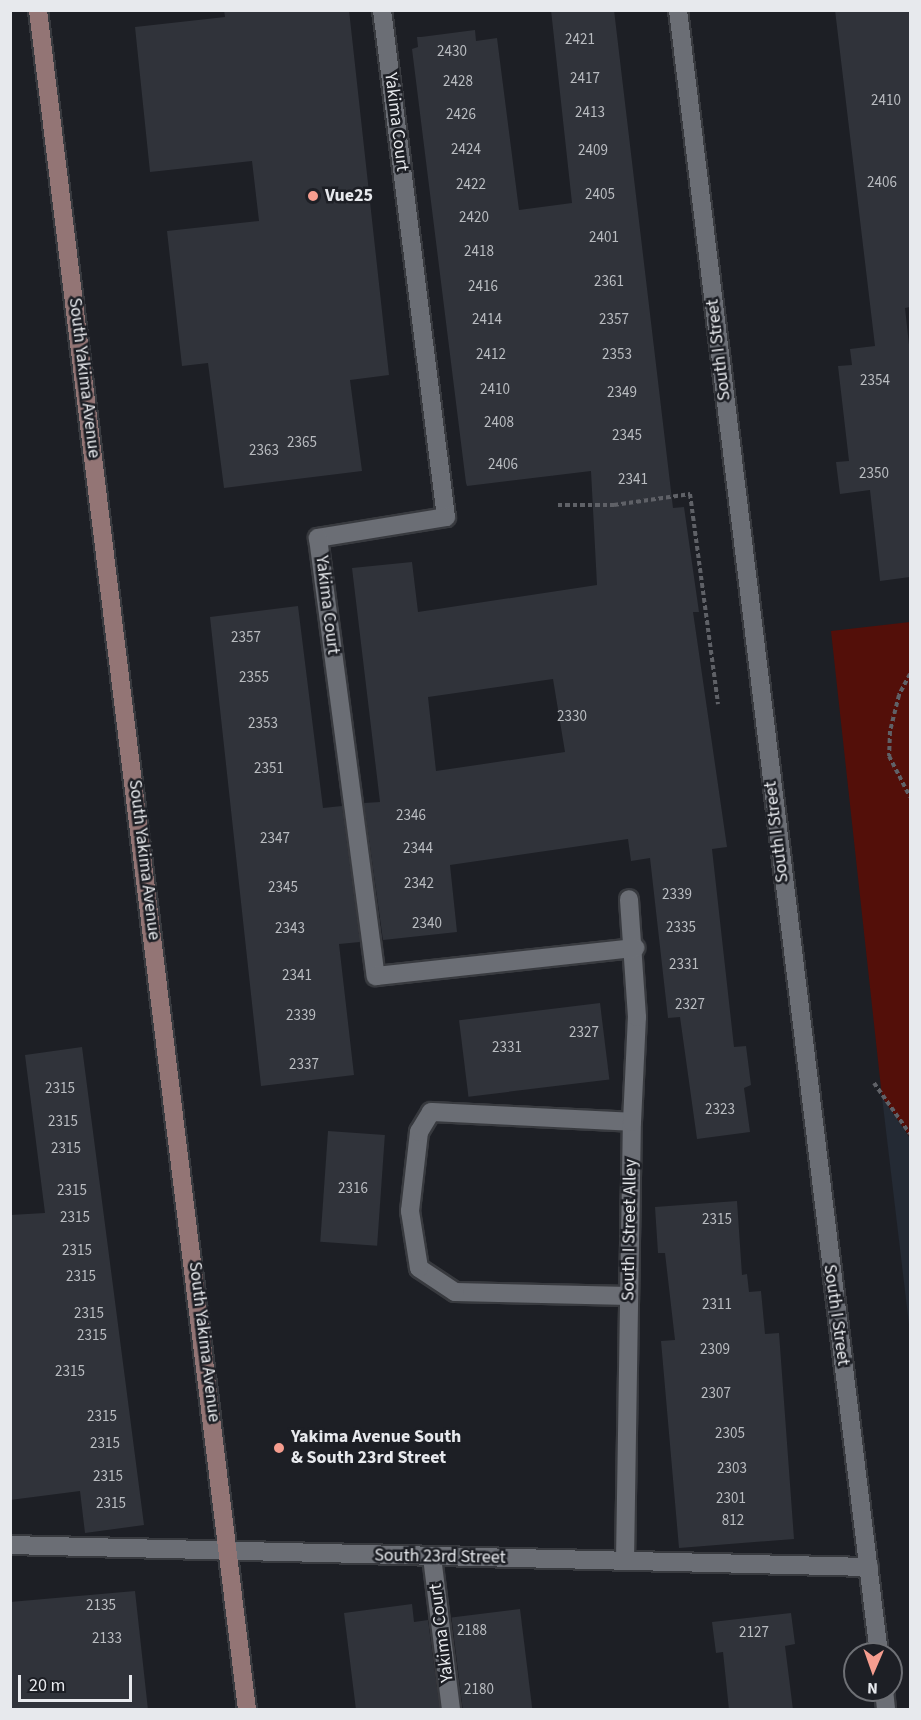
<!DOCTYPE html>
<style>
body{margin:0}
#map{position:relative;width:921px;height:1720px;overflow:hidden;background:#1d1f25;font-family:"Source Sans 3",sans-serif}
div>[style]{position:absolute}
.built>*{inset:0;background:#242a34}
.green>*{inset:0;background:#530f09}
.building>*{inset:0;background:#30333a;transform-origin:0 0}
.path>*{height:4px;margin-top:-2px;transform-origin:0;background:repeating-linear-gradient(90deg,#5f6167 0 4.5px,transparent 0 7.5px)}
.roads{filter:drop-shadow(2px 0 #383a3f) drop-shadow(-2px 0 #383a3f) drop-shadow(0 2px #383a3f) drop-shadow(0 -2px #383a3f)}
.lane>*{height:18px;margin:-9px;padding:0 9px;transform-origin:9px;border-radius:9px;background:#6b6e75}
.street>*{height:18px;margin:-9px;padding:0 9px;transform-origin:9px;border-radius:9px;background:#6b6e75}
.secondary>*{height:18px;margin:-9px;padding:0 9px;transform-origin:9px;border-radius:9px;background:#937575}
.dots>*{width:16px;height:16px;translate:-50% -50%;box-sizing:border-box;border:3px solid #1d1f25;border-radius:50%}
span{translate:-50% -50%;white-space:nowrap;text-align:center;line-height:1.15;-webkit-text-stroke:5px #1d1f25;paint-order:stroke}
.number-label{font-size:15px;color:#b9bcc0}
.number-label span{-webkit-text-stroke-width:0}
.street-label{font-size:18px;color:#e7e9ed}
.poi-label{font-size:18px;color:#e7e9ed;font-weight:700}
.left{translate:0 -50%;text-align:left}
.frame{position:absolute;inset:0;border:12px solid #e7e9ed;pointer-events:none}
.north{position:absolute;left:843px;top:1642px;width:60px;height:60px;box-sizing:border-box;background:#1d1f25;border:2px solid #6e7075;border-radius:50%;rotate:182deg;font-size:16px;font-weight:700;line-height:24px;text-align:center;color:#e7e9ed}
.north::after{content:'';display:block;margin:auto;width:21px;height:27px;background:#f59d8f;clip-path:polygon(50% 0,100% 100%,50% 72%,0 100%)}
.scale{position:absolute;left:18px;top:1675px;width:114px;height:27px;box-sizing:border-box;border:3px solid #e7e9ed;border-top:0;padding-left:8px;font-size:18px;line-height:21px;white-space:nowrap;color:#e7e9ed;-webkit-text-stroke:4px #1d1f25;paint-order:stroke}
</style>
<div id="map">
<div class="built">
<div style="clip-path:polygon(882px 1097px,909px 1137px,910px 1145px,910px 1333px)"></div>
</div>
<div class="green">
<div style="clip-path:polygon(910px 622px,910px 1145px,909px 1136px,882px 1097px,831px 631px)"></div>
</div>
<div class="building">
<div style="clip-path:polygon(224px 10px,349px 10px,389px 375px,350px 380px,362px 471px,224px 488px,208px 363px,182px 366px,167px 231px,259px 221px,252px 161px,150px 172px,135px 27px,225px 17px)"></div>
<div style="clip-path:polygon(evenodd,551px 10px,614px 10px,673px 508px,684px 507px,699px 612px,693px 612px,727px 847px,712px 849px,734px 1047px,746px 1046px,751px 1085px,744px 1088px,750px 1132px,697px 1139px,680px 1017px,668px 1018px,650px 858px,631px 861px,628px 839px,450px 865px,457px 932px,383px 940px,364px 803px,380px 802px,352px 568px,412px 562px,418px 612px,597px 585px,591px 471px,467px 486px,466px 483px,412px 49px,418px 47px,417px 37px,421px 37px,475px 30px,476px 41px,497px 38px,519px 210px,572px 203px,551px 10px,553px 679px,565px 752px,436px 771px,428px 697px,553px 679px)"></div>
<div style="clip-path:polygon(835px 10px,910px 10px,910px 307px,905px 308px,910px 354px,910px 577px,880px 581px,870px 490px,840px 494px,836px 462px,849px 461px,838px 366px,852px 365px,850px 349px,875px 346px)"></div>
<div style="clip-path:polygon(298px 606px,323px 808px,342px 806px,360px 942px,339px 944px,354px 1075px,261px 1086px,210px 617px)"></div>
<div style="left:600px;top:1003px;width:77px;height:142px;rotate:83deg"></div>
<div style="clip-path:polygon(82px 1047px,144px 1525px,85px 1533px,80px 1491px,10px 1500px,10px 1215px,45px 1213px,25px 1055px)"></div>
<div style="left:328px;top:1131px;width:57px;height:111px;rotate:4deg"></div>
<div style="clip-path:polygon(737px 1201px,742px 1275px,747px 1274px,749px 1292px,761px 1291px,765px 1334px,779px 1333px,794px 1539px,679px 1548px,661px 1341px,675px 1340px,665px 1253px,658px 1253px,655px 1207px)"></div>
<div style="clip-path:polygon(135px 1591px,148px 1710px,10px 1710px,10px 1602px)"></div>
<div style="clip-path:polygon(412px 1604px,414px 1622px,428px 1620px,440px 1710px,356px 1710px,344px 1613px)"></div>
<div style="left:520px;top:1609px;width:102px;height:69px;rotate:83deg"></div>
<div style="clip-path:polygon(791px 1613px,795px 1644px,785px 1646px,793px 1710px,729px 1710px,723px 1652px,716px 1653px,712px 1622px)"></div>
</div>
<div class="path">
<div style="left:558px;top:505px;width:56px"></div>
<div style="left:614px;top:505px;width:77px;rotate:-8.2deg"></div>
<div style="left:690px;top:494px;width:212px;rotate:82.4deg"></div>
<div style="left:910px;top:674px;width:24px;rotate:118deg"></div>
<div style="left:899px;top:695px;width:37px;rotate:104deg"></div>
<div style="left:890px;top:731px;width:25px;rotate:92deg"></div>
<div style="left:889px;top:756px;width:46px;rotate:62.9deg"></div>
<div style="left:874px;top:1083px;width:62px;rotate:54.8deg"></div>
</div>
<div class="roads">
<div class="lane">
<div style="left:629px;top:1296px;width:174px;rotate:-178.7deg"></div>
<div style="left:455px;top:1292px;width:43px;rotate:-146.3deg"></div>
<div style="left:419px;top:1268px;width:58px;rotate:-99deg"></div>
<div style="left:410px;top:1211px;width:80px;rotate:-83.5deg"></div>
<div style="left:419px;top:1132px;width:23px;rotate:-59deg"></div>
<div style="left:431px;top:1112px;width:201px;rotate:2.8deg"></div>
<div style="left:432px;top:1557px;width:154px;rotate:82.9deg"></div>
<div style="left:625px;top:1561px;width:439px;rotate:-89.1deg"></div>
<div style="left:632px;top:1122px;width:105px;rotate:-87.3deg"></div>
<div style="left:637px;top:1017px;width:118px;rotate:-93.9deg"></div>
</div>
<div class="street">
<div style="left:382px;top:10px;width:511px;rotate:82.81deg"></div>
<div style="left:446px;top:517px;width:130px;rotate:170.7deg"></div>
<div style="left:318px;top:538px;width:442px;rotate:82.5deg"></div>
<div style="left:376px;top:976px;width:261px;rotate:-6.2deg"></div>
<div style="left:678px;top:10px;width:1656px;rotate:83.03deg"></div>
<div style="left:10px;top:1545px;width:859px;rotate:1.47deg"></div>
<div style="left:884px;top:1690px;width:20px;rotate:84deg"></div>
</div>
<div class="secondary">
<div style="left:38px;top:10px;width:1713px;rotate:82.99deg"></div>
</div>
</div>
<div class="dots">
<div style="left:313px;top:196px;background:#f59d8f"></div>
<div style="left:279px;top:1448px;background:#f59d8f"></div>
</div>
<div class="number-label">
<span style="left:580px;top:40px">2421</span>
<span style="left:452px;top:52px">2430</span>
<span style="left:585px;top:79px">2417</span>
<span style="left:458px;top:82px">2428</span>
<span style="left:886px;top:101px">2410</span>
<span style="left:590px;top:113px">2413</span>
<span style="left:461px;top:115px">2426</span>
<span style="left:466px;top:150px">2424</span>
<span style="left:593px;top:151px">2409</span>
<span style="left:882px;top:183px">2406</span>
<span style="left:471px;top:185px">2422</span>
<span style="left:600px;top:195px">2405</span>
<span style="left:474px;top:218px">2420</span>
<span style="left:604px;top:238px">2401</span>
<span style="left:479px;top:252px">2418</span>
<span style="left:609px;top:282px">2361</span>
<span style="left:483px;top:287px">2416</span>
<span style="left:487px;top:320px">2414</span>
<span style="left:614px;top:320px">2357</span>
<span style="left:491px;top:355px">2412</span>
<span style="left:617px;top:355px">2353</span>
<span style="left:875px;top:381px">2354</span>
<span style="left:495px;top:390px">2410</span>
<span style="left:622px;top:393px">2349</span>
<span style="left:499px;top:423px">2408</span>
<span style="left:627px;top:436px">2345</span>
<span style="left:302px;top:443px">2365</span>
<span style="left:264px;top:451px">2363</span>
<span style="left:503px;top:465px">2406</span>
<span style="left:874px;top:474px">2350</span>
<span style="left:633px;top:480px">2341</span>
<span style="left:246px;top:638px">2357</span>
<span style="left:254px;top:678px">2355</span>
<span style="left:572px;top:717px">2330</span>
<span style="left:263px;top:724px">2353</span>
<span style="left:269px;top:769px">2351</span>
<span style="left:411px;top:816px">2346</span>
<span style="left:275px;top:839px">2347</span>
<span style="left:418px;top:849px">2344</span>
<span style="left:419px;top:884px">2342</span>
<span style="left:283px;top:888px">2345</span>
<span style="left:677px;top:895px">2339</span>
<span style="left:427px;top:924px">2340</span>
<span style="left:681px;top:928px">2335</span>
<span style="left:290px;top:929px">2343</span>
<span style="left:684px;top:965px">2331</span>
<span style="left:297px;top:976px">2341</span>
<span style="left:690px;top:1005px">2327</span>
<span style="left:301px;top:1016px">2339</span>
<span style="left:584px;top:1033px">2327</span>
<span style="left:507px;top:1048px">2331</span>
<span style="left:304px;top:1065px">2337</span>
<span style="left:60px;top:1089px">2315</span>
<span style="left:720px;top:1110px">2323</span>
<span style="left:63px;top:1122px">2315</span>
<span style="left:66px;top:1149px">2315</span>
<span style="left:353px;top:1189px">2316</span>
<span style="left:72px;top:1191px">2315</span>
<span style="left:75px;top:1218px">2315</span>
<span style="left:717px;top:1220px">2315</span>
<span style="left:77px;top:1251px">2315</span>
<span style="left:81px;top:1277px">2315</span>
<span style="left:717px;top:1305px">2311</span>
<span style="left:89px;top:1314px">2315</span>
<span style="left:92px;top:1336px">2315</span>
<span style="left:715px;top:1350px">2309</span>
<span style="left:70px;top:1372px">2315</span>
<span style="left:716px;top:1394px">2307</span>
<span style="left:102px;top:1417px">2315</span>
<span style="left:730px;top:1434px">2305</span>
<span style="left:105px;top:1444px">2315</span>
<span style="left:732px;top:1469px">2303</span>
<span style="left:108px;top:1477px">2315</span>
<span style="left:731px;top:1499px">2301</span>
<span style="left:111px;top:1504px">2315</span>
<span style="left:733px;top:1521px">812</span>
<span style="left:101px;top:1606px">2135</span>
<span style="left:472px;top:1631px">2188</span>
<span style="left:754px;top:1633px">2127</span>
<span style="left:107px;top:1639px">2133</span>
<span style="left:479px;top:1690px">2180</span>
</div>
<div class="street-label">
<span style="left:396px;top:122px;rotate:83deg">Yakima Court</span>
<span style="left:719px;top:350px;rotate:-97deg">South I Street</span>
<span style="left:84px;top:378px;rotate:83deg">South Yakima Avenue</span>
<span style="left:327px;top:605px;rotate:83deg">Yakima Court</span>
<span style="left:777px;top:832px;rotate:-97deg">South I Street</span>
<span style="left:144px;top:860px;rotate:83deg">South Yakima Avenue</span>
<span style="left:630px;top:1230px;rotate:-89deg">South I Street Alley</span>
<span style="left:836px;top:1315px;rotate:82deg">South I Street</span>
<span style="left:204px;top:1342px;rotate:83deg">South Yakima Avenue</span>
<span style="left:440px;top:1557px;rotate:1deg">South 23rd Street</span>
<span style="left:442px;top:1633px;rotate:-97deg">Yakima Court</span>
</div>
<div class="poi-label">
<span class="left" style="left:325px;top:196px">Vue25</span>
<span class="left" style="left:291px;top:1448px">Yakima Avenue South<br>&amp; South 23rd Street</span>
</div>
<div class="frame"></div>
<div class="north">N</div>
<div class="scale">20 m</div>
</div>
